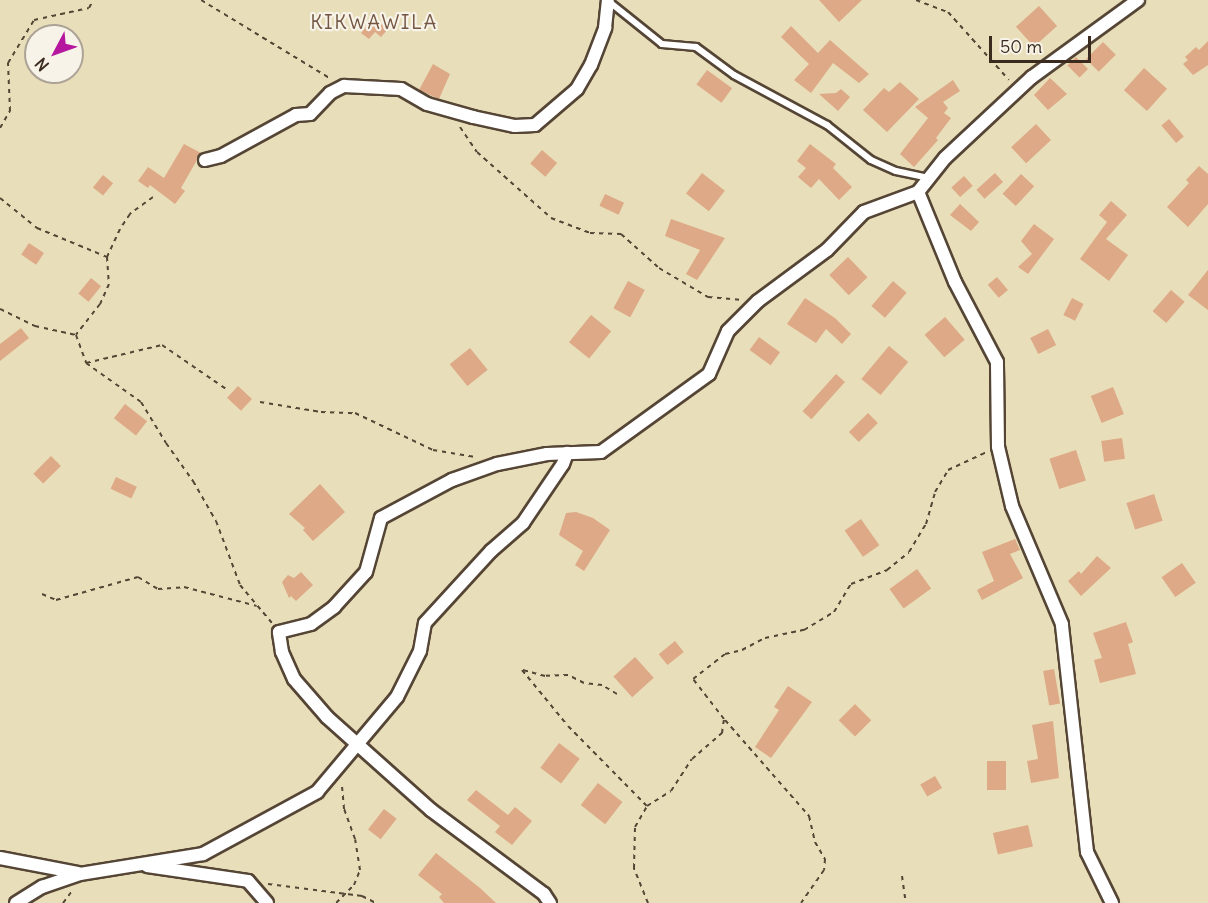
<!DOCTYPE html>
<style>
body{margin:0}
#map{position:relative;width:1208px;height:903px;overflow:hidden;background:#e9deba;font-family:Delius,sans-serif}
div>[style]{position:absolute}
.building>*{inset:0;background:#dda986;transform-origin:0 0}
.path>*{height:2px;margin-top:-1px;transform-origin:0;background:repeating-linear-gradient(90deg,#554535 0 4.5px,transparent 0 9px)}
.roads{filter:drop-shadow(2px 0 #554535) drop-shadow(-2px 0 #554535) drop-shadow(0 2px #554535) drop-shadow(0 -2px #554535)}
.lane>*{height:6px;margin:-3px;padding:0 3px;transform-origin:3px;border-radius:3px;background:#fff}
.street>*{height:12px;margin:-6px;padding:0 6px;transform-origin:6px;border-radius:6px;background:#fff}
span{translate:-50% -50%;white-space:nowrap;text-align:center;line-height:1.15;-webkit-text-stroke:4.5px #f7f3e8;paint-order:stroke}
.quarter-label{font-size:20px;color:#745642;letter-spacing:1.5px}
.north{position:absolute;left:24px;top:24px;width:60px;height:60px;box-sizing:border-box;background:#f7f3e8;border:2px solid #aca397;border-radius:50%;rotate:229deg;font-size:16px;font-weight:700;line-height:24px;text-align:center;color:#3b2a1e}
.north::after{content:'';display:block;margin:auto;width:21px;height:27px;background:#b5179e;clip-path:polygon(50% 0,100% 100%,50% 72%,0 100%)}
.scale{position:absolute;left:989px;top:36px;width:102px;height:27px;box-sizing:border-box;border:3px solid #3b2a1e;border-top:0;padding-left:8px;font-size:18px;line-height:21px;white-space:nowrap;color:#3b2a1e;-webkit-text-stroke:4px #f7f3e8;paint-order:stroke}
</style>
<div id="map">
<div class="building">
<div style="clip-path:polygon(819px 0,862px 0,839px 22px)"></div>
<div style="left:1039px;top:6px;width:27px;height:31px;rotate:48deg"></div>
<div style="clip-path:polygon(374px 17px,388px 29px,381px 37px,375px 32px,369px 39px,361px 33px)"></div>
<div style="clip-path:polygon(791px 26px,818px 53px,830px 40px,869px 74px,859px 83px,833px 63px,811px 93px,794px 80px,809px 64px,781px 37px)"></div>
<div style="clip-path:polygon(1208px 41px,1208px 65px,1193px 75px,1183px 64px,1188px 60px,1185px 57px,1196px 47px,1199px 50px)"></div>
<div style="left:1103px;top:42px;width:18px;height:24px;rotate:45deg"></div>
<div style="left:1076px;top:57px;width:17px;height:12px;rotate:45deg"></div>
<div style="clip-path:polygon(433px 64px,450px 74px,439px 99px,419px 90px)"></div>
<div style="left:1144px;top:68px;width:31px;height:30px;rotate:42deg"></div>
<div style="left:707px;top:70px;width:31px;height:18px;rotate:36deg"></div>
<div style="clip-path:polygon(1050px 78px,1067px 94px,1048px 110px,1034px 95px)"></div>
<div style="clip-path:polygon(953px 80px,960px 91px,943px 102px,948px 108px,944px 113px,951px 118px,936px 138px,938px 140px,914px 167px,900px 154px,928px 118px,915px 107px)"></div>
<div style="clip-path:polygon(900px 82px,919px 99px,887px 132px,863px 110px,884px 88px,889px 92px)"></div>
<div style="clip-path:polygon(841px 89px,850px 97px,838px 111px,819px 94px,836px 93px)"></div>
<div style="left:1169px;top:119px;width:23px;height:10px;rotate:50deg"></div>
<div style="left:1036px;top:124px;width:22px;height:34px;rotate:47deg"></div>
<div style="clip-path:polygon(184px 144px,201px 153px,181px 188px,185px 191px,175px 204px,150px 185px,148px 188px,138px 181px,148px 167px,164px 178px)"></div>
<div style="clip-path:polygon(810px 144px,836px 164px,833px 168px,852px 187px,839px 200px,819px 179px,811px 188px,798px 177px,806px 168px,797px 161px)"></div>
<div style="left:542px;top:150px;width:20px;height:18px;rotate:41deg"></div>
<div style="clip-path:polygon(1199px 166px,1208px 174px,1208px 204px,1188px 227px,1167px 207px,1189px 183px,1186px 180px)"></div>
<div style="left:702px;top:173px;width:29px;height:26px;rotate:38deg"></div>
<div style="left:995px;top:173px;width:12px;height:25px;rotate:48deg"></div>
<div style="left:1021px;top:174px;width:18px;height:27px;rotate:43deg"></div>
<div style="left:103px;top:175px;width:13px;height:16px;rotate:39deg"></div>
<div style="left:964px;top:176px;width:13px;height:17px;rotate:48deg"></div>
<div style="left:605px;top:194px;width:21px;height:13px;rotate:25deg"></div>
<div style="clip-path:polygon(1111px 201px,1127px 215px,1106px 239px,1128px 255px,1109px 281px,1080px 259px,1107px 222px,1099px 215px)"></div>
<div style="clip-path:polygon(960px 204px,979px 222px,971px 231px,950px 215px)"></div>
<div style="clip-path:polygon(671px 219px,725px 238px,697px 280px,686px 274px,700px 250px,665px 236px)"></div>
<div style="clip-path:polygon(1034px 224px,1054px 239px,1028px 274px,1018px 267px,1032px 254px,1021px 241px)"></div>
<div style="left:29px;top:243px;width:18px;height:14px;rotate:34deg"></div>
<div style="left:848px;top:257px;width:28px;height:26px;rotate:46deg"></div>
<div style="clip-path:polygon(1208px 270px,1208px 310px,1188px 295px)"></div>
<div style="left:997px;top:277px;width:17px;height:12px;rotate:50deg"></div>
<div style="left:91px;top:278px;width:13px;height:20px;rotate:39deg"></div>
<div style="left:628px;top:281px;width:19px;height:31px;rotate:28deg"></div>
<div style="left:893px;top:281px;width:18px;height:33px;rotate:41deg"></div>
<div style="left:1171px;top:290px;width:18px;height:28px;rotate:41deg"></div>
<div style="clip-path:polygon(805px 298px,835px 318px,851px 334px,842px 344px,826px 329px,816px 343px,787px 324px)"></div>
<div style="left:1072px;top:298px;width:13px;height:19px;rotate:27deg"></div>
<div style="left:591px;top:315px;width:26px;height:35px;rotate:39deg"></div>
<div style="left:945px;top:317px;width:30px;height:27px;rotate:49deg"></div>
<div style="clip-path:polygon(21px 328px,29px 338px,0 361px,0 344px)"></div>
<div style="left:1048px;top:329px;width:18px;height:20px;rotate:63deg"></div>
<div style="left:759px;top:337px;width:26px;height:16px;rotate:36deg"></div>
<div style="left:889px;top:346px;width:25px;height:43px;rotate:40deg"></div>
<div style="left:470px;top:348px;width:28px;height:26px;rotate:51deg"></div>
<div style="left:836px;top:374px;width:12px;height:50px;rotate:42deg"></div>
<div style="left:238px;top:386px;width:19px;height:16px;rotate:43deg"></div>
<div style="left:1113px;top:387px;width:29px;height:24px;rotate:68deg"></div>
<div style="left:125px;top:404px;width:28px;height:18px;rotate:38deg"></div>
<div style="left:868px;top:413px;width:14px;height:27px;rotate:45deg"></div>
<div style="left:1122px;top:438px;width:21px;height:21px;rotate:82deg"></div>
<div style="left:1076px;top:450px;width:32px;height:28px;rotate:72deg"></div>
<div style="left:51px;top:456px;width:14px;height:25px;rotate:45deg"></div>
<div style="left:116px;top:477px;width:23px;height:13px;rotate:25deg"></div>
<div style="clip-path:polygon(320px 484px,345px 512px,313px 541px,303px 530px,305px 528px,289px 514px)"></div>
<div style="left:1154px;top:494px;width:28px;height:29px;rotate:72deg"></div>
<div style="clip-path:polygon(576px 512px,593px 518px,610px 530px,584px 571px,575px 565px,583px 551px,559px 535px,566px 513px)"></div>
<div style="left:861px;top:519px;width:32px;height:20px;rotate:55deg"></div>
<div style="clip-path:polygon(1015px 539px,1020px 550px,1010px 554px,1023px 578px,982px 600px,977px 590px,994px 581px,982px 552px)"></div>
<div style="clip-path:polygon(1097px 556px,1111px 568px,1081px 596px,1068px 581px,1079px 571px,1081px 574px)"></div>
<div style="left:1182px;top:563px;width:24px;height:25px;rotate:55deg"></div>
<div style="left:917px;top:569px;width:24px;height:34px;rotate:54deg"></div>
<div style="clip-path:polygon(301px 572px,313px 585px,296px 601px,291px 596px,289px 598px,282px 582px,288px 575px,294px 578px)"></div>
<div style="clip-path:polygon(1126px 622px,1133px 642px,1128px 644px,1136px 674px,1100px 683px,1094px 660px,1102px 658px,1093px 633px)"></div>
<div style="left:675px;top:641px;width:14px;height:21px;rotate:51deg"></div>
<div style="left:635px;top:657px;width:28px;height:29px;rotate:48deg"></div>
<div style="left:1054px;top:669px;width:35px;height:11px;rotate:80deg"></div>
<div style="clip-path:polygon(788px 686px,812px 702px,771px 758px,755px 747px,779px 710px,774px 707px)"></div>
<div style="left:855px;top:704px;width:23px;height:23px;rotate:45deg"></div>
<div style="clip-path:polygon(1053px 721px,1059px 778px,1031px 783px,1027px 761px,1038px 759px,1032px 725px)"></div>
<div style="left:559px;top:743px;width:26px;height:31px;rotate:37deg"></div>
<div style="left:987px;top:761px;width:19px;height:29px"></div>
<div style="left:935px;top:776px;width:14px;height:17px;rotate:60deg"></div>
<div style="left:598px;top:783px;width:31px;height:28px;rotate:38deg"></div>
<div style="clip-path:polygon(476px 790px,508px 815px,515px 807px,532px 821px,512px 845px,495px 832px,500px 826px,467px 800px)"></div>
<div style="left:384px;top:809px;width:16px;height:26px;rotate:38deg"></div>
<div style="left:1028px;top:825px;width:22px;height:36px;rotate:77deg"></div>
<div style="clip-path:polygon(436px 853px,480px 888px,496px 903px,444px 903px,439px 897px,442px 894px,418px 875px)"></div>
</div>
<div class="path">
<div style="left:201px;top:0;width:152px;rotate:31.3deg"></div>
<div style="left:916px;top:0;width:34px;rotate:21deg"></div>
<div style="left:948px;top:12px;width:91px;rotate:48.1deg"></div>
<div style="left:460px;top:127px;width:30px;rotate:56deg"></div>
<div style="left:477px;top:152px;width:99px;rotate:41.7deg"></div>
<div style="left:551px;top:218px;width:42px;rotate:21deg"></div>
<div style="left:590px;top:233px;width:31px;rotate:2deg"></div>
<div style="left:621px;top:234px;width:51px;rotate:41.8deg"></div>
<div style="left:659px;top:268px;width:57px;rotate:30.6deg"></div>
<div style="left:708px;top:297px;width:32px;rotate:5deg"></div>
<div style="left:0;top:128px;width:20px;rotate:-60deg"></div>
<div style="left:10px;top:111px;width:48px;rotate:-92.4deg"></div>
<div style="left:8px;top:63px;width:50px;rotate:-58.8deg"></div>
<div style="left:34px;top:20px;width:56px;rotate:-12.3deg"></div>
<div style="left:89px;top:8px;width:9px;rotate:-63deg"></div>
<div style="left:153px;top:197px;width:29px;rotate:144deg"></div>
<div style="left:130px;top:214px;width:18px;rotate:124deg"></div>
<div style="left:120px;top:229px;width:31px;rotate:115deg"></div>
<div style="left:107px;top:257px;width:27px;rotate:86deg"></div>
<div style="left:109px;top:284px;width:22px;rotate:114deg"></div>
<div style="left:100px;top:304px;width:39px;rotate:128deg"></div>
<div style="left:76px;top:335px;width:30px;rotate:70deg"></div>
<div style="left:86px;top:363px;width:67px;rotate:35.3deg"></div>
<div style="left:141px;top:402px;width:48px;rotate:58.6deg"></div>
<div style="left:166px;top:443px;width:47px;rotate:54.6deg"></div>
<div style="left:193px;top:481px;width:46px;rotate:60.1deg"></div>
<div style="left:216px;top:521px;width:68px;rotate:69.4deg"></div>
<div style="left:240px;top:585px;width:50px;rotate:49.9deg"></div>
<div style="left:0;top:198px;width:48px;rotate:39deg"></div>
<div style="left:37px;top:228px;width:76px;rotate:22.5deg"></div>
<div style="left:0;top:309px;width:39px;rotate:26deg"></div>
<div style="left:35px;top:326px;width:42px;rotate:12.4deg"></div>
<div style="left:86px;top:363px;width:78px;rotate:-13.3deg"></div>
<div style="left:162px;top:345px;width:78px;rotate:34.5deg"></div>
<div style="left:260px;top:402px;width:62px;rotate:9.3deg"></div>
<div style="left:321px;top:412px;width:34px;rotate:2deg"></div>
<div style="left:355px;top:413px;width:86px;rotate:25.4deg"></div>
<div style="left:433px;top:450px;width:43px;rotate:9.5deg"></div>
<div style="left:42px;top:594px;width:15px;rotate:23deg"></div>
<div style="left:56px;top:600px;width:85px;rotate:-15.7deg"></div>
<div style="left:138px;top:577px;width:23px;rotate:31deg"></div>
<div style="left:158px;top:589px;width:26px;rotate:-4deg"></div>
<div style="left:184px;top:587px;width:75px;rotate:14.6deg"></div>
<div style="left:617px;top:694px;width:17px;rotate:-149deg"></div>
<div style="left:602px;top:685px;width:18px;rotate:-174deg"></div>
<div style="left:584px;top:683px;width:18px;rotate:-153deg"></div>
<div style="left:568px;top:675px;width:23px;rotate:178deg"></div>
<div style="left:545px;top:676px;width:24px;rotate:-165deg"></div>
<div style="left:522px;top:670px;width:72px;rotate:50.6deg"></div>
<div style="left:568px;top:726px;width:112px;rotate:45.4deg"></div>
<div style="left:725px;top:720px;width:128px;rotate:48.8deg"></div>
<div style="left:809px;top:816px;width:27px;rotate:77deg"></div>
<div style="left:815px;top:842px;width:20px;rotate:60deg"></div>
<div style="left:825px;top:859px;width:11px;rotate:95deg"></div>
<div style="left:824px;top:870px;width:40px;rotate:124.9deg"></div>
<div style="left:902px;top:876px;width:27px;rotate:82deg"></div>
<div style="left:268px;top:884px;width:95px;rotate:7.3deg"></div>
<div style="left:362px;top:896px;width:16px;rotate:27deg"></div>
<div style="left:63px;top:903px;width:15px;rotate:-53deg"></div>
<div style="left:336px;top:903px;width:25px;rotate:-45deg"></div>
<div style="left:354px;top:885px;width:16px;rotate:-68deg"></div>
<div style="left:360px;top:870px;width:31px;rotate:-99deg"></div>
<div style="left:355px;top:839px;width:32px;rotate:-110deg"></div>
<div style="left:344px;top:809px;width:25px;rotate:-95deg"></div>
<div style="left:648px;top:903px;width:38px;rotate:-112deg"></div>
<div style="left:634px;top:868px;width:41px;rotate:-88.6deg"></div>
<div style="left:635px;top:827px;width:24px;rotate:-60deg"></div>
<div style="left:647px;top:806px;width:28px;rotate:-32deg"></div>
<div style="left:671px;top:791px;width:38px;rotate:-57deg"></div>
<div style="left:692px;top:759px;width:40px;rotate:-41deg"></div>
<div style="left:722px;top:733px;width:14px;rotate:-82deg"></div>
<div style="left:724px;top:719px;width:51px;rotate:-127.8deg"></div>
<div style="left:693px;top:679px;width:41px;rotate:-38deg"></div>
<div style="left:725px;top:654px;width:17px;rotate:-13deg"></div>
<div style="left:742px;top:650px;width:26px;rotate:-28deg"></div>
<div style="left:765px;top:638px;width:40px;rotate:-12deg"></div>
<div style="left:804px;top:630px;width:35px;rotate:-31deg"></div>
<div style="left:834px;top:612px;width:33px;rotate:-59deg"></div>
<div style="left:851px;top:584px;width:39px;rotate:-21deg"></div>
<div style="left:887px;top:570px;width:28px;rotate:-39deg"></div>
<div style="left:909px;top:552px;width:33px;rotate:-59deg"></div>
<div style="left:926px;top:524px;width:33px;rotate:-74deg"></div>
<div style="left:935px;top:492px;width:26px;rotate:-59deg"></div>
<div style="left:948px;top:470px;width:43px;rotate:-24.8deg"></div>
</div>
<div class="roads">
<div class="lane">
<div style="left:607px;top:0;width:70px;rotate:38.7deg"></div>
<div style="left:662px;top:44px;width:34px;rotate:5deg"></div>
<div style="left:696px;top:47px;width:47px;rotate:36.4deg"></div>
<div style="left:734px;top:75px;width:106px;rotate:28.3deg"></div>
<div style="left:827px;top:125px;width:56px;rotate:38.5deg"></div>
<div style="left:871px;top:160px;width:27px;rotate:24deg"></div>
<div style="left:896px;top:171px;width:33px;rotate:12deg"></div>
</div>
<div class="street">
<div style="left:205px;top:160px;width:16px;rotate:-14deg"></div>
<div style="left:221px;top:156px;width:85px;rotate:-28.7deg"></div>
<div style="left:296px;top:115px;width:14px;rotate:-4deg"></div>
<div style="left:310px;top:114px;width:29px;rotate:-46deg"></div>
<div style="left:330px;top:93px;width:16px;rotate:-27deg"></div>
<div style="left:344px;top:86px;width:57px;rotate:3deg"></div>
<div style="left:401px;top:89px;width:30px;rotate:30deg"></div>
<div style="left:427px;top:104px;width:48px;rotate:15.8deg"></div>
<div style="left:473px;top:117px;width:43px;rotate:12.1deg"></div>
<div style="left:515px;top:126px;width:20px;rotate:-3deg"></div>
<div style="left:535px;top:125px;width:55px;rotate:-40.6deg"></div>
<div style="left:577px;top:89px;width:28px;rotate:-60deg"></div>
<div style="left:591px;top:65px;width:40px;rotate:-69deg"></div>
<div style="left:605px;top:28px;width:27px;rotate:-84deg"></div>
<div style="left:0;top:858px;width:79px;rotate:10.9deg"></div>
<div style="left:147px;top:866px;width:102px;rotate:8.4deg"></div>
<div style="left:248px;top:881px;width:29px;rotate:49deg"></div>
<div style="left:16px;top:903px;width:31px;rotate:-32deg"></div>
<div style="left:42px;top:887px;width:40px;rotate:-18.9deg"></div>
<div style="left:80px;top:874px;width:125px;rotate:-9.2deg"></div>
<div style="left:203px;top:854px;width:130px;rotate:-28.5deg"></div>
<div style="left:317px;top:792px;width:124px;rotate:-49.9deg"></div>
<div style="left:397px;top:697px;width:51px;rotate:-63.4deg"></div>
<div style="left:420px;top:651px;width:28px;rotate:-80deg"></div>
<div style="left:425px;top:623px;width:98px;rotate:-47.5deg"></div>
<div style="left:491px;top:551px;width:43px;rotate:-41.2deg"></div>
<div style="left:523px;top:523px;width:71px;rotate:-55.9deg"></div>
<div style="left:563px;top:464px;width:12px;rotate:-70deg"></div>
<div style="left:550px;top:903px;width:11px;rotate:-124deg"></div>
<div style="left:544px;top:894px;width:141px;rotate:-143.4deg"></div>
<div style="left:431px;top:810px;width:140px;rotate:-138.2deg"></div>
<div style="left:327px;top:717px;width:50px;rotate:-131deg"></div>
<div style="left:294px;top:679px;width:30px;rotate:-114deg"></div>
<div style="left:282px;top:652px;width:20px;rotate:-99deg"></div>
<div style="left:279px;top:632px;width:33px;rotate:-14deg"></div>
<div style="left:311px;top:624px;width:29px;rotate:-36deg"></div>
<div style="left:334px;top:607px;width:47px;rotate:-47.6deg"></div>
<div style="left:366px;top:572px;width:56px;rotate:-74.5deg"></div>
<div style="left:381px;top:518px;width:81px;rotate:-28.2deg"></div>
<div style="left:452px;top:480px;width:48px;rotate:-19.6deg"></div>
<div style="left:497px;top:464px;width:51px;rotate:-11.3deg"></div>
<div style="left:547px;top:454px;width:54px;rotate:-2.1deg"></div>
<div style="left:601px;top:452px;width:133px;rotate:-35.8deg"></div>
<div style="left:709px;top:374px;width:47px;rotate:-66.2deg"></div>
<div style="left:728px;top:331px;width:42px;rotate:-45deg"></div>
<div style="left:758px;top:301px;width:86px;rotate:-36.5deg"></div>
<div style="left:827px;top:250px;width:53px;rotate:-45.8deg"></div>
<div style="left:864px;top:212px;width:58px;rotate:-20.3deg"></div>
<div style="left:1112px;top:903px;width:57px;rotate:-116.1deg"></div>
<div style="left:1087px;top:852px;width:229px;rotate:-96.3deg"></div>
<div style="left:1062px;top:624px;width:128px;rotate:-113deg"></div>
<div style="left:1012px;top:506px;width:61px;rotate:-103.3deg"></div>
<div style="left:998px;top:447px;width:85px;rotate:-90.7deg"></div>
<div style="left:997px;top:362px;width:90px;rotate:-117.7deg"></div>
<div style="left:955px;top:282px;width:97px;rotate:-112.3deg"></div>
<div style="left:918px;top:192px;width:43px;rotate:-51.5deg"></div>
<div style="left:945px;top:158px;width:119px;rotate:-43deg"></div>
<div style="left:1032px;top:77px;width:131px;rotate:-36deg"></div>
</div>
</div>
<div class="quarter-label">
<span style="left:374px;top:21px">KIKWAWILA</span>
</div>
<div class="north">N</div>
<div class="scale">50 m</div>
</div>
